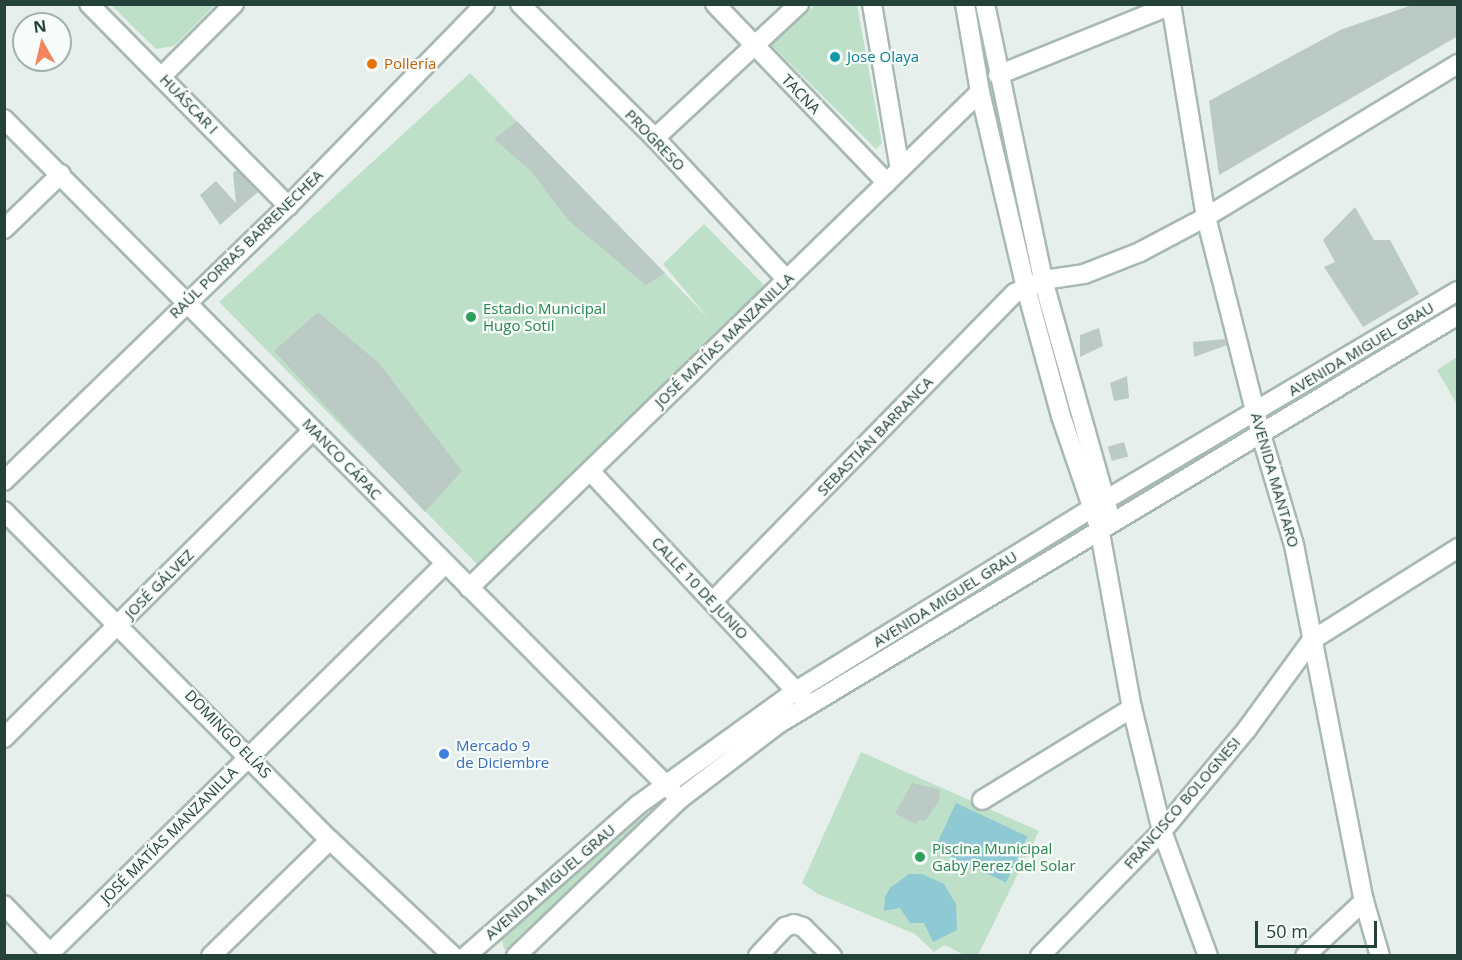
<!DOCTYPE html>
<meta charset="utf-8">
<style>
body{margin:0}
#map{position:relative;width:1462px;height:960px;overflow:hidden;background:#e6efeb;font-family:"Open Sans",sans-serif}
div>[style]{position:absolute}
.green>*{inset:0;background:#bfe0c8}
.water>*{inset:0;background:#8ec9d4;transform-origin:0 0}
.building>*{inset:0;background:#bbcac4;transform-origin:0 0}
.roads{filter:drop-shadow(2px 0 #a8b8b2) drop-shadow(-2px 0 #a8b8b2) drop-shadow(0 2px #a8b8b2) drop-shadow(0 -2px #a8b8b2)}
.minor>*{height:18px;margin:-9px;padding:0 9px;transform-origin:9px;border-radius:9px;background:#fff}
.dots>*{width:16px;height:16px;translate:-50% -50%;box-sizing:border-box;border:3px solid #f7fbf9;border-radius:50%}
span{translate:-50% -50%;white-space:nowrap;text-align:center;line-height:1.15;-webkit-text-stroke:4.5px #f7fbf9;paint-order:stroke}
.culture-label{font-size:15px;color:#0d838f}
.left{translate:0 -50%;text-align:left}
.food-label{font-size:15px;color:#c56008}
.street-label{font-size:15px;color:#24423a}
.leisure-label{font-size:15px;color:#27864d}
.shop-label{font-size:15px;color:#366cbe}
.frame{position:absolute;inset:0;border:6px solid #24423a;pointer-events:none}
.north{position:absolute;left:12px;top:12px;width:60px;height:60px;box-sizing:border-box;background:#f7fbf9;border:2px solid #a3b1ad;border-radius:50%;rotate:352deg;font-size:16px;font-weight:700;line-height:24px;text-align:center;color:#24423a}
.north::after{content:'';display:block;margin:auto;width:21px;height:27px;background:#f4845f;clip-path:polygon(50% 0,100% 100%,50% 72%,0 100%)}
.scale{position:absolute;left:1255px;top:921px;width:122px;height:27px;box-sizing:border-box;border:3px solid #24423a;border-top:0;padding-left:8px;font-size:18px;line-height:21px;white-space:nowrap;color:#24423a;-webkit-text-stroke:4px #f7fbf9;paint-order:stroke}
</style>
<div id="map">
<div class="green">
<div style="clip-path:polygon(111px 5px,215px 5px,174px 46px,156px 49px)"></div>
<div style="clip-path:polygon(815px 5px,857px 5px,882px 143px,876px 149px,771px 45px)"></div>
<div style="clip-path:polygon(470px 73px,709px 319px,663px 264px,704px 224px,766px 287px,479px 566px,219px 302px)"></div>
<div style="clip-path:polygon(1457px 357px,1457px 404px,1437px 370px)"></div>
<div style="clip-path:polygon(861px 752px,1039px 831px,978px 955px,964px 955px,945px 945px,934px 952px,915px 934px,818px 894px,802px 883px)"></div>
<div style="clip-path:polygon(646px 812px,642px 824px,511px 949px,504px 949px,501px 934px,637px 814px)"></div>
</div>
<div class="water">
<div style="left:956px;top:803px;width:79px;height:51px;rotate:25deg"></div>
<div style="clip-path:polygon(909px 874px,922px 874px,944px 884px,956px 904px,957px 930px,933px 942px,924px 923px,910px 923px,900px 908px,884px 911px,885px 897px,890px 888px)"></div>
</div>
<div class="building">
<div style="clip-path:polygon(1415px 4px,1458px 4px,1458px 36px,1219px 175px,1209px 101px,1340px 30px)"></div>
<div style="clip-path:polygon(517px 121px,665px 273px,646px 285px,568px 220px,531px 171px,494px 139px)"></div>
<div style="clip-path:polygon(237px 170px,258px 192px,220px 225px,200px 195px,216px 181px,236px 203px,233px 173px)"></div>
<div style="clip-path:polygon(1355px 207px,1374px 240px,1390px 240px,1419px 294px,1363px 327px,1324px 267px,1335px 262px,1323px 240px)"></div>
<div style="clip-path:polygon(318px 312px,379px 363px,462px 471px,425px 512px,274px 351px)"></div>
<div style="clip-path:polygon(1099px 328px,1103px 346px,1080px 357px,1080px 335px)"></div>
<div style="clip-path:polygon(1225px 339px,1227px 345px,1194px 357px,1193px 342px)"></div>
<div style="clip-path:polygon(1127px 376px,1129px 398px,1114px 401px,1110px 383px)"></div>
<div style="left:1124px;top:442px;width:15px;height:17px;rotate:74deg"></div>
<div style="clip-path:polygon(912px 783px,940px 790px,939px 801px,925px 821px,919px 820px,915px 824px,895px 813px)"></div>
</div>
<div class="roads">
<div class="minor">
<div style="left:89px;top:4px;width:284px;rotate:45.4deg"></div>
<div style="left:520px;top:4px;width:190px;rotate:44.8deg"></div>
<div style="left:655px;top:138px;width:194px;rotate:47.1deg"></div>
<div style="left:715px;top:4px;width:248px;rotate:46.1deg"></div>
<div style="left:872px;top:4px;width:168px;rotate:80.4deg"></div>
<div style="left:965px;top:4px;width:89px;rotate:80.3deg"></div>
<div style="left:980px;top:92px;width:201px;rotate:76.8deg"></div>
<div style="left:1026px;top:288px;width:133px;rotate:74.7deg"></div>
<div style="left:1061px;top:416px;width:117px;rotate:71.1deg"></div>
<div style="left:1099px;top:527px;width:184px;rotate:79.7deg"></div>
<div style="left:1132px;top:708px;width:127px;rotate:76.3deg"></div>
<div style="left:1162px;top:831px;width:133px;rotate:69.8deg"></div>
<div style="left:985px;top:4px;width:282px;rotate:78.1deg"></div>
<div style="left:1043px;top:280px;width:239px;rotate:74.2deg"></div>
<div style="left:1171px;top:4px;width:216px;rotate:80.7deg"></div>
<div style="left:1206px;top:217px;width:221px;rotate:75.8deg"></div>
<div style="left:1260px;top:431px;width:119px;rotate:73.4deg"></div>
<div style="left:1294px;top:545px;width:363px;rotate:78.9deg"></div>
<div style="left:1364px;top:901px;width:57px;rotate:73.8deg"></div>
<div style="left:998px;top:75px;width:187px;rotate:-22deg"></div>
<div style="left:162px;top:76px;width:102px;rotate:-45deg"></div>
<div style="left:4px;top:119px;width:948px;rotate:45.17deg"></div>
<div style="left:655px;top:138px;width:197px;rotate:-42.9deg"></div>
<div style="left:4px;top:229px;width:79px;rotate:-44deg"></div>
<div style="left:590px;top:471px;width:312px;rotate:46.9deg"></div>
<div style="left:4px;top:481px;width:395px;rotate:-44.1deg"></div>
<div style="left:288px;top:206px;width:282px;rotate:-45.7deg"></div>
<div style="left:4px;top:511px;width:463px;rotate:45.3deg"></div>
<div style="left:330px;top:840px;width:169px;rotate:43.3deg"></div>
<div style="left:469px;top:588px;width:712px;rotate:-44.15deg"></div>
<div style="left:713px;top:601px;width:431px;rotate:-45.6deg"></div>
<div style="left:1015px;top:293px;width:31px;rotate:-25deg"></div>
<div style="left:1043px;top:280px;width:41px;rotate:-8.3deg"></div>
<div style="left:1084px;top:274px;width:60px;rotate:-21.4deg"></div>
<div style="left:1140px;top:252px;width:75px;rotate:-27.9deg"></div>
<div style="left:1206px;top:217px;width:295px;rotate:-31.3deg"></div>
<div style="left:4px;top:738px;width:436px;rotate:-44.9deg"></div>
<div style="left:982px;top:800px;width:176px;rotate:-31.5deg"></div>
<div style="left:4px;top:905px;width:71px;rotate:46.1deg"></div>
<div style="left:47px;top:956px;width:559px;rotate:-44.56deg"></div>
<div style="left:211px;top:956px;width:166px;rotate:-44.3deg"></div>
<div style="left:466px;top:956px;width:229px;rotate:-41.3deg"></div>
<div style="left:638px;top:805px;width:195px;rotate:-35.8deg"></div>
<div style="left:796px;top:691px;width:348px;rotate:-31.7deg"></div>
<div style="left:1092px;top:508px;width:425px;rotate:-30.7deg"></div>
<div style="left:516px;top:956px;width:227px;rotate:-43.8deg"></div>
<div style="left:680px;top:799px;width:123px;rotate:-37.4deg"></div>
<div style="left:778px;top:724px;width:794px;rotate:-31.03deg"></div>
<div style="left:758px;top:956px;width:40px;rotate:-47deg"></div>
<div style="left:785px;top:927px;width:9px;rotate:-18deg"></div>
<div style="left:794px;top:924px;width:9px;rotate:18deg"></div>
<div style="left:803px;top:927px;width:41px;rotate:45deg"></div>
<div style="left:1040px;top:956px;width:175px;rotate:-45.7deg"></div>
<div style="left:1162px;top:831px;width:133px;rotate:-50.2deg"></div>
<div style="left:1247px;top:729px;width:110px;rotate:-53.9deg"></div>
<div style="left:1312px;top:640px;width:173px;rotate:-32.2deg"></div>
<div style="left:1305px;top:956px;width:81px;rotate:-43deg"></div>
</div>
</div>
<div class="dots">
<div style="left:835px;top:57px;background:#0f9aa8"></div>
<div style="left:372px;top:64px;background:#e8710a"></div>
<div style="left:471px;top:317px;background:#2e9e5b"></div>
<div style="left:444px;top:754px;background:#3f7fe0"></div>
<div style="left:920px;top:857px;background:#2e9e5b"></div>
</div>
<div class="culture-label">
<span class="left" style="left:847px;top:57px">Jose Olaya</span>
</div>
<div class="food-label">
<span class="left" style="left:384px;top:64px">Pollería</span>
</div>
<div class="street-label">
<span style="left:801px;top:94px;rotate:46deg">TACNA</span>
<span style="left:189px;top:104px;rotate:46deg">HUÁSCAR I</span>
<span style="left:655px;top:140px;rotate:46deg">PROGRESO</span>
<span style="left:246px;top:244px;rotate:-44deg">RAÚL PORRAS BARRENECHEA</span>
<span style="left:724px;top:340px;rotate:-44deg">JOSÉ MATÍAS MANZANILLA</span>
<span style="left:1361px;top:349px;rotate:-31deg">AVENIDA MIGUEL GRAU</span>
<span style="left:875px;top:436px;rotate:-46deg">SEBASTIÁN BARRANCA</span>
<span style="left:342px;top:459px;rotate:46deg">MANCO CÁPAC</span>
<span style="left:1275px;top:480px;rotate:74deg">AVENIDA MANTARO</span>
<span style="left:159px;top:584px;rotate:-45deg">JOSÉ GÁLVEZ</span>
<span style="left:700px;top:588px;rotate:47deg">CALLE 10 DE JUNIO</span>
<span style="left:945px;top:599px;rotate:-32deg">AVENIDA MIGUEL GRAU</span>
<span style="left:228px;top:734px;rotate:46deg">DOMINGO ELÍAS</span>
<span style="left:1182px;top:803px;rotate:-49deg">FRANCISCO BOLOGNESI</span>
<span style="left:169px;top:835px;rotate:-45deg">JOSÉ MATÍAS MANZANILLA</span>
<span style="left:550px;top:882px;rotate:-41deg">AVENIDA MIGUEL GRAU</span>
</div>
<div class="leisure-label">
<span class="left" style="left:483px;top:317px">Estadio Municipal<br>Hugo Sotil</span>
<span class="left" style="left:932px;top:857px">Piscina Municipal<br>Gaby Perez del Solar</span>
</div>
<div class="shop-label">
<span class="left" style="left:456px;top:754px">Mercado 9<br>de Diciembre</span>
</div>
<div class="frame"></div>
<div class="north">N</div>
<div class="scale">50 m</div>
</div>
